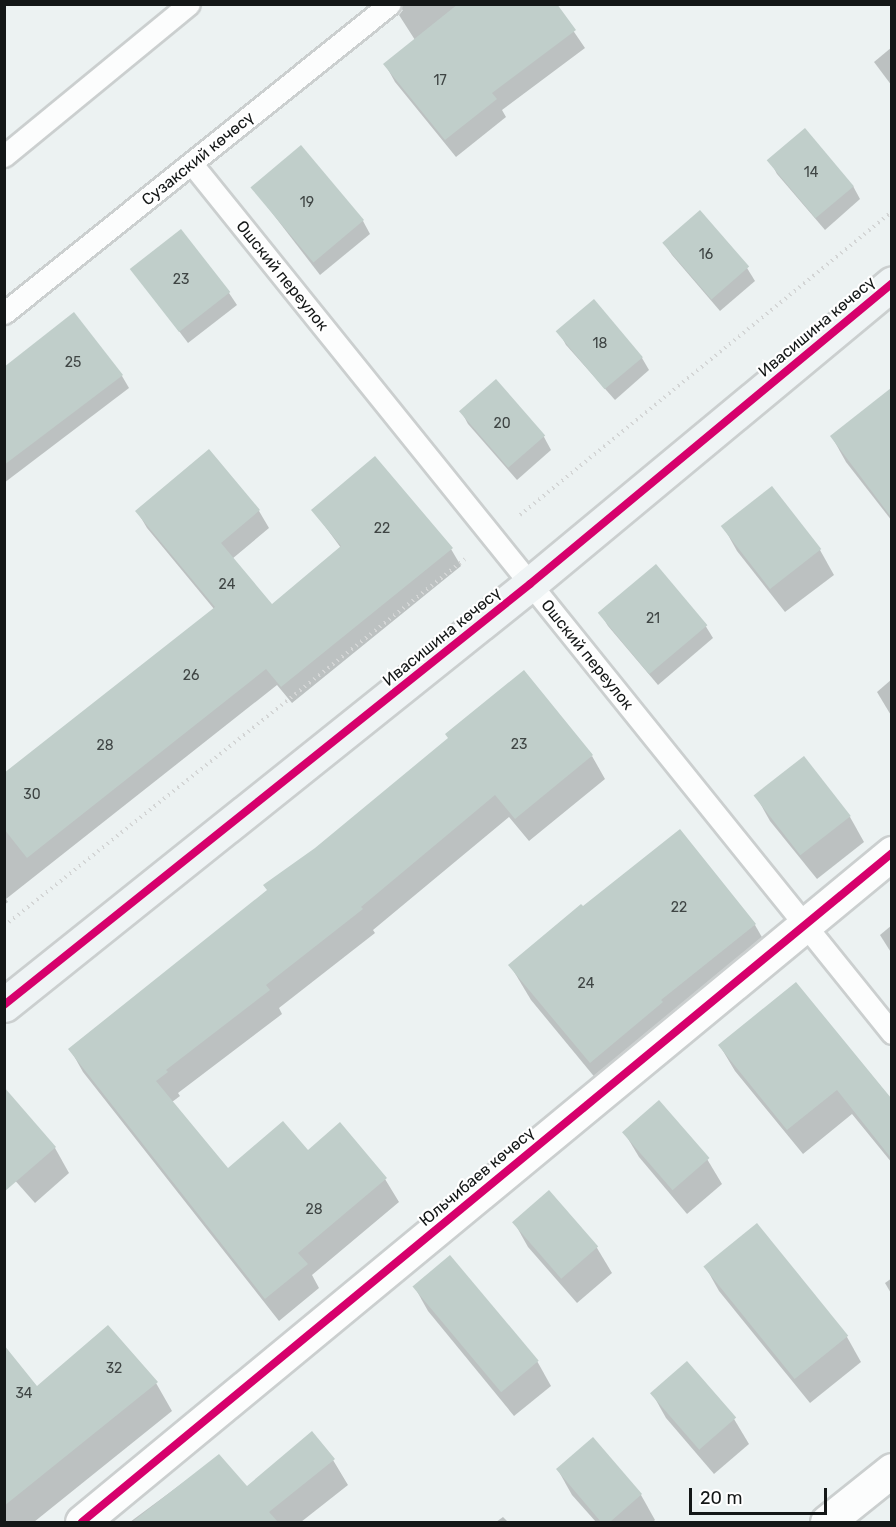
<!DOCTYPE html>
<meta charset="utf-8">
<style>
body{margin:0}
#map{position:relative;width:896px;height:1527px;overflow:hidden;background:#ecf2f2;font-family:Rubik,sans-serif}
div>[style]{position:absolute}
.shadow>*{inset:0;background:#0003}
.building>*{inset:0;background:#c0ceca;transform-origin:0 0}
.path>*{height:4px;margin-top:-2px;transform-origin:0;background:repeating-linear-gradient(90deg,#d3d5d5 0 1.5px,transparent 0 6px)}
.roads{filter:drop-shadow(2px 0 #cbcfcf) drop-shadow(-2px 0 #cbcfcf) drop-shadow(0 2px #cbcfcf) drop-shadow(0 -2px #cbcfcf)}
.lane>*{height:21px;margin:-10.5px;padding:0 10.5px;transform-origin:10.5px;border-radius:10.5px;background:#fcfdfd}
.street>*{height:33px;margin:-16.5px;padding:0 16.5px;transform-origin:16.5px;border-radius:16.5px;background:#fcfdfd}
.secondary>*{height:33px;margin:-16.5px;padding:0 16.5px;transform-origin:16.5px;border-radius:16.5px;background:#eff4f5}
.cycleway>*{height:8px;margin:-4px;padding:0 4px;transform-origin:4px;border-radius:4px;background:#d6006c}
span{translate:-50% -50%;white-space:nowrap;text-align:center;line-height:1.15;-webkit-text-stroke:4.5px #fff;paint-order:stroke}
.number-label{font-size:14px;color:#3f4544}
.number-label span{-webkit-text-stroke-width:0}
.street-label{font-size:16px;color:#141717}
.frame{position:absolute;inset:0;border:6px solid #141717;pointer-events:none}
.scale{position:absolute;left:689px;top:1488px;width:138px;height:27px;box-sizing:border-box;border:3px solid #141717;border-top:0;padding-left:8px;font-size:18px;line-height:21px;white-space:nowrap;color:#141717;-webkit-text-stroke:4px #fff;paint-order:stroke}
</style>
<div id="map">
<div class="shadow">
<div style="clip-path:polygon(386px 4px,555px 4px,585px 48px,502px 110px,506px 117px,456px 157px,395px 82px,385px 64px,415px 40px,399px 15px,403px 10px)"></div>
<div style="clip-path:polygon(892px 47px,892px 86px,874px 62px)"></div>
<div style="clip-path:polygon(301px 147px,363px 221px,370px 234px,320px 275px,252px 187px)"></div>
<div style="clip-path:polygon(770px 161px,853px 186px,860px 199px,825px 230px,777px 174px)"></div>
<div style="clip-path:polygon(664px 243px,747px 268px,755px 281px,720px 311px,672px 255px)"></div>
<div style="clip-path:polygon(132px 269px,229px 293px,237px 305px,188px 343px)"></div>
<div style="clip-path:polygon(559px 332px,642px 358px,649px 370px,615px 400px,566px 345px)"></div>
<div style="clip-path:polygon(4px 367px,122px 376px,129px 388px,4px 483px)"></div>
<div style="clip-path:polygon(496px 381px,544px 437px,551px 450px,517px 480px,468px 424px,461px 411px)"></div>
<div style="clip-path:polygon(892px 389px,892px 521px,846px 462px,832px 437px)"></div>
<div style="clip-path:polygon(313px 510px,451px 549px,461px 566px,292px 703px,277px 685px,6px 899px,8px 902px,4px 905px,4px 775px,214px 609px,147px 528px,137px 511px,259px 511px,269px 528px,232px 559px,272px 606px,341px 548px)"></div>
<div style="clip-path:polygon(723px 526px,820px 550px,834px 575px,785px 612px,737px 551px)"></div>
<div style="clip-path:polygon(600px 613px,705px 625px,713px 638px,658px 685px,608px 626px)"></div>
<div style="clip-path:polygon(892px 679px,892px 717px,877px 692px)"></div>
<div style="clip-path:polygon(592px 756px,605px 779px,529px 841px,509px 817px,373px 930px,375px 933px,279px 1008px,282px 1014px,178px 1093px,180px 1096px,172px 1102px,227px 1170px,307px 1152px,385px 1179px,399px 1202px,312px 1275px,319px 1288px,279px 1321px,83px 1072px,70px 1049px,268px 891px,265px 886px)"></div>
<div style="clip-path:polygon(756px 796px,850px 817px,864px 842px,817px 879px,770px 821px)"></div>
<div style="clip-path:polygon(755px 925px,775px 960px,611px 1097px,531px 1000px,510px 965px)"></div>
<div style="clip-path:polygon(892px 925px,892px 954px,880px 935px)"></div>
<div style="clip-path:polygon(796px 984px,892px 1100px,892px 1163px,852px 1114px,803px 1154px,735px 1071px,720px 1046px)"></div>
<div style="clip-path:polygon(7px 1092px,55px 1148px,69px 1173px,35px 1203px,4px 1168px)"></div>
<div style="clip-path:polygon(624px 1132px,707px 1159px,722px 1184px,687px 1214px,639px 1157px)"></div>
<div style="clip-path:polygon(549px 1192px,597px 1248px,612px 1273px,577px 1303px,528px 1247px,514px 1222px)"></div>
<div style="clip-path:polygon(705px 1266px,847px 1337px,861px 1362px,810px 1403px,719px 1291px)"></div>
<div style="clip-path:polygon(892px 1278px,892px 1295px,885px 1283px)"></div>
<div style="clip-path:polygon(414px 1286px,537px 1361px,551px 1386px,514px 1416px,428px 1311px)"></div>
<div style="clip-path:polygon(4px 1347px,37px 1388px,156px 1383px,172px 1411px,34px 1522px,4px 1522px)"></div>
<div style="clip-path:polygon(652px 1393px,734px 1419px,749px 1444px,714px 1474px,666px 1418px)"></div>
<div style="clip-path:polygon(593px 1439px,641px 1495px,655px 1520px,653px 1522px,596px 1522px,572px 1495px,558px 1470px)"></div>
<div style="clip-path:polygon(219px 1456px,247px 1488px,333px 1460px,348px 1485px,301px 1522px,130px 1522px)"></div>
<div style="clip-path:polygon(503px 1517px,508px 1522px,496px 1522px)"></div>
</div>
<div class="building">
<div style="clip-path:polygon(458px 4px,557px 4px,576px 30px,492px 93px,497px 99px,445px 140px,383px 64px)"></div>
<div style="left:805px;top:128px;width:76px;height:50px;rotate:50deg"></div>
<div style="left:301px;top:145px;width:98px;height:66px;rotate:50deg"></div>
<div style="left:700px;top:210px;width:75px;height:50px;rotate:49deg"></div>
<div style="left:181px;top:229px;width:80px;height:65px;rotate:52deg"></div>
<div style="left:594px;top:299px;width:76px;height:50px;rotate:50deg"></div>
<div style="clip-path:polygon(74px 312px,123px 375px,4px 465px,4px 367px)"></div>
<div style="left:496px;top:379px;width:75px;height:49px;rotate:49deg"></div>
<div style="clip-path:polygon(891px 388px,891px 517px,830px 436px)"></div>
<div style="clip-path:polygon(209px 449px,260px 510px,221px 543px,272px 604px,341px 546px,311px 510px,375px 456px,453px 548px,281px 687px,266px 669px,27px 858px,4px 829px,4px 773px,215px 607px,135px 511px)"></div>
<div style="left:772px;top:486px;width:80px;height:65px;rotate:52deg"></div>
<div style="left:656px;top:564px;width:80px;height:76px;rotate:50deg"></div>
<div style="clip-path:polygon(524px 670px,593px 755px,515px 819px,495px 795px,361px 907px,363px 909px,266px 985px,270px 990px,166px 1070px,168px 1072px,156px 1081px,228px 1168px,283px 1121px,308px 1150px,340px 1122px,387px 1178px,298px 1253px,308px 1264px,265px 1299px,68px 1049px,267px 890px,263px 885px,315px 848px,448px 738px,445px 734px)"></div>
<div style="left:804px;top:756px;width:76px;height:64px;rotate:52deg"></div>
<div style="clip-path:polygon(680px 829px,756px 924px,661px 1000px,663px 1002px,590px 1063px,508px 965px,581px 904px,583px 906px)"></div>
<div style="clip-path:polygon(796px 982px,891px 1098px,891px 1158px,837px 1090px,787px 1130px,718px 1045px)"></div>
<div style="clip-path:polygon(4px 1087px,56px 1147px,4px 1192px)"></div>
<div style="left:659px;top:1100px;width:77px;height:49px;rotate:49deg"></div>
<div style="left:549px;top:1190px;width:75px;height:49px;rotate:49deg"></div>
<div style="left:757px;top:1223px;width:145px;height:69px;rotate:51deg"></div>
<div style="left:450px;top:1255px;width:138px;height:49px;rotate:50deg"></div>
<div style="clip-path:polygon(108px 1325px,158px 1382px,4px 1506px,4px 1345px,37px 1386px)"></div>
<div style="left:687px;top:1361px;width:75px;height:49px;rotate:49deg"></div>
<div style="clip-path:polygon(312px 1431px,335px 1459px,269px 1512px,278px 1522px,132px 1522px,219px 1454px,247px 1486px)"></div>
<div style="clip-path:polygon(593px 1437px,642px 1494px,610px 1522px,601px 1522px,556px 1469px)"></div>
</div>
<div class="path">
<div style="left:520px;top:515px;width:480px;rotate:-39.2deg"></div>
<div style="left:4px;top:926px;width:589px;rotate:-38.52deg"></div>
</div>
<div class="roads">
<div class="lane">
<div style="left:4px;top:156px;width:239px;rotate:-39.4deg"></div>
<div style="left:192px;top:164px;width:1116px;rotate:51.15deg"></div>
<div style="left:4px;top:313px;width:494px;rotate:-38.7deg"></div>
</div>
<div class="street">
<div style="left:82px;top:1522px;width:1051px;rotate:-39.55deg"></div>
<div style="left:827px;top:1522px;width:83px;rotate:-38.7deg"></div>
</div>
<div class="secondary">
<div style="left:4px;top:1005px;width:674px;rotate:-38.67deg"></div>
<div style="left:530px;top:584px;width:471px;rotate:-39.7deg"></div>
</div>
</div>
<div class="cycleway">
<div style="left:4px;top:1005px;width:674px;rotate:-38.67deg"></div>
<div style="left:530px;top:584px;width:471px;rotate:-39.7deg"></div>
<div style="left:82px;top:1522px;width:1051px;rotate:-39.55deg"></div>
</div>
<div class="number-label">
<span style="left:440px;top:81px">17</span>
<span style="left:811px;top:173px">14</span>
<span style="left:307px;top:203px">19</span>
<span style="left:706px;top:255px">16</span>
<span style="left:181px;top:280px">23</span>
<span style="left:600px;top:344px">18</span>
<span style="left:73px;top:363px">25</span>
<span style="left:502px;top:424px">20</span>
<span style="left:382px;top:529px">22</span>
<span style="left:227px;top:585px">24</span>
<span style="left:653px;top:619px">21</span>
<span style="left:191px;top:676px">26</span>
<span style="left:519px;top:745px">23</span>
<span style="left:105px;top:746px">28</span>
<span style="left:32px;top:795px">30</span>
<span style="left:679px;top:908px">22</span>
<span style="left:586px;top:984px">24</span>
<span style="left:314px;top:1210px">28</span>
<span style="left:114px;top:1369px">32</span>
<span style="left:24px;top:1394px">34</span>
</div>
<div class="street-label">
<span style="left:198px;top:159px;rotate:-39deg">Сузакский көчөсү</span>
<span style="left:282px;top:276px;rotate:51deg">Ошский переулок</span>
<span style="left:817px;top:327px;rotate:-40deg">Ивасишина көчөсү</span>
<span style="left:442px;top:637px;rotate:-39deg">Ивасишина көчөсү</span>
<span style="left:587px;top:655px;rotate:51deg">Ошский переулок</span>
<span style="left:477px;top:1177px;rotate:-40deg">Юльчибаев көчөсү</span>
</div>
<div class="frame"></div>
<div class="scale">20 m</div>
</div>
